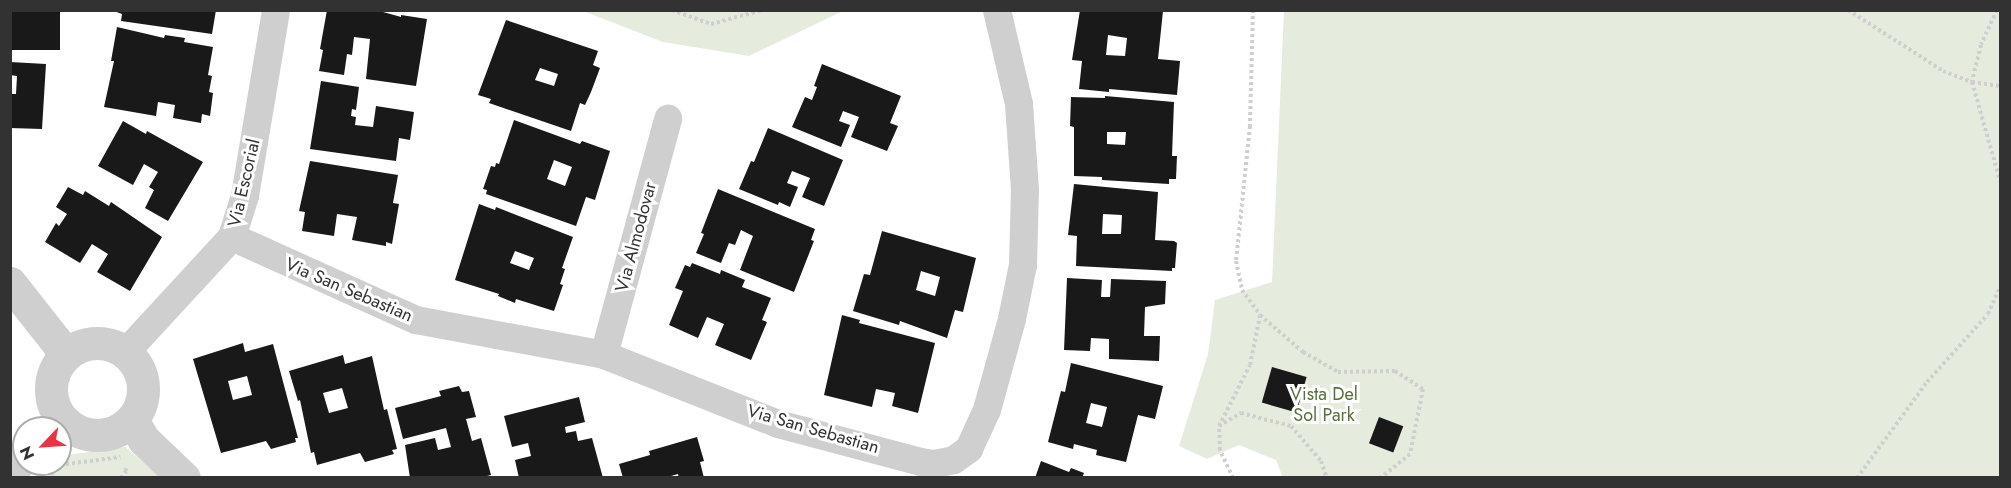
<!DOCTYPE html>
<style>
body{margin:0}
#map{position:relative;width:2011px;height:488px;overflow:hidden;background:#fff;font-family:Jost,sans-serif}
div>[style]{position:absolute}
.green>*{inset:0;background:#e5ecde}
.building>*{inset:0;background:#191919;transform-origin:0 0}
.path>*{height:4px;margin-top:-2px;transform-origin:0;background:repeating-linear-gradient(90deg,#cfcfcf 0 3px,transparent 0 6px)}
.minor>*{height:28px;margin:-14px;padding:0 14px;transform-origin:14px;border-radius:14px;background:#cfcfcf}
.tertiary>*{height:33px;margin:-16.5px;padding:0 16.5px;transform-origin:16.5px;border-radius:16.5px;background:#cfcfcf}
.tertiary>.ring{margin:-16.5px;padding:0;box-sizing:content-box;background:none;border:33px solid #cfcfcf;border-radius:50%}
span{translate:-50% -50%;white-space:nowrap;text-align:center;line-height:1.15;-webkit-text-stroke:6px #fff;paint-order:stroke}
.street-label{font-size:18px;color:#323232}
.park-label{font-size:18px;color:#55703d}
.frame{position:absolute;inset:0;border:12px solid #323232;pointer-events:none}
.north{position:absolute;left:12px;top:416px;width:60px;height:60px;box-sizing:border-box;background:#fff;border:2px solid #adadad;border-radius:50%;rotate:245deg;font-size:16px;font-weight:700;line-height:24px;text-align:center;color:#323232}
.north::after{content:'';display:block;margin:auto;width:21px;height:27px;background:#ea3441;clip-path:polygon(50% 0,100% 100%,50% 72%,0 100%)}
</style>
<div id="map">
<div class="green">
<div style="clip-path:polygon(583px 11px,843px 11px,749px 56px,663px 42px)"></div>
<div style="clip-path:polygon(1284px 11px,2000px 11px,2000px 477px,1283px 478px,1276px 460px,1239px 445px,1207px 459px,1179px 446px,1208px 354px,1215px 300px,1272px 282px)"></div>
<div style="clip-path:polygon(125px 447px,163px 478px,38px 478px,51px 464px,60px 464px,60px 456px)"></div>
</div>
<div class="building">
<div style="left:10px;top:10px;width:50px;height:40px"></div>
<div style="clip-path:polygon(111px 10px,216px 10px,212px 34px,121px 21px,122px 14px)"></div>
<div style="clip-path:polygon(327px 10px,376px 10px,401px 17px,401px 15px,427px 19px,416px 86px,366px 79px,370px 39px,354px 37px,352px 55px,347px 54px,344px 75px,319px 71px,323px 50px,320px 49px)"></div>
<div style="clip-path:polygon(evenodd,1080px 10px,1163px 11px,1158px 59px,1180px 61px,1177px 95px,1109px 89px,1109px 92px,1079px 89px,1082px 61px,1072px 60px,1080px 10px,1108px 35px,1127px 38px,1125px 56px,1106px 55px,1108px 35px)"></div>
<div style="clip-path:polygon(evenodd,506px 20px,598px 51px,593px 65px,600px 68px,591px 92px,585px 105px,580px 103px,571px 131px,489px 103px,491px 99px,478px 95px,506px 20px,540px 68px,558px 74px,554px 86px,535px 80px,540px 68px)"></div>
<div style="clip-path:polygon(117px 27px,164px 38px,165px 35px,185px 38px,184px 42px,213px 47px,208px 75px,212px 76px,209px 92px,213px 93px,210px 116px,202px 114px,201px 123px,173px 118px,175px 105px,158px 102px,156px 116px,104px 107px,114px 61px,111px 61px)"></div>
<div style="clip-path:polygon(10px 62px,46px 64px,42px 129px,10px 128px,10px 94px,16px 94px,17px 76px,10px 75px)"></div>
<div style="clip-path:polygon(822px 64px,901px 96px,890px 123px,898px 126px,887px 151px,851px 137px,859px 117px,843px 111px,839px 121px,850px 125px,841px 147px,792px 127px,805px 97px,812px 100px,817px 87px,814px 86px)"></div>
<div style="clip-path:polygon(321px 81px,359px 87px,356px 110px,352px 109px,351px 116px,356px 117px,355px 125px,373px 127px,376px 106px,414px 112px,410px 140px,399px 138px,396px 161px,310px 149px)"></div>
<div style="clip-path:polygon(evenodd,1105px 96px,1174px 102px,1172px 156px,1177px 156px,1176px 179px,1169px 179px,1169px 184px,1102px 180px,1102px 177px,1074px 176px,1074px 127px,1070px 126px,1071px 97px,1105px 98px,1105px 96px,1107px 132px,1126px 132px,1125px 145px,1107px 144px,1107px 132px)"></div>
<div style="clip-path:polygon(evenodd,514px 120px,580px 144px,582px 141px,610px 151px,595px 200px,586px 197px,576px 226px,486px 194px,487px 190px,483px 189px,491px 166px,495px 167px,496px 163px,499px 164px,514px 120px,554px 160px,572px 167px,565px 186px,547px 179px,554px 160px)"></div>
<div style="clip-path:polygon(123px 121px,146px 134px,147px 131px,203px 162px,168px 221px,145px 208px,154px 190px,149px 187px,158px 172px,144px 164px,133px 185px,98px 166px)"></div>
<div style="clip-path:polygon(768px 128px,843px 160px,824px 206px,802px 197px,810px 178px,792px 171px,787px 183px,798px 187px,790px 207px,779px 202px,778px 205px,739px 189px,751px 161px,754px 162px)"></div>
<div style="clip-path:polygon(310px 161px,398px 175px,393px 203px,399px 204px,392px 244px,386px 242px,386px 246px,352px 240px,357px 217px,337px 214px,334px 236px,302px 231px,305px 212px,299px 211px)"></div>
<div style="clip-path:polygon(evenodd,1074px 184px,1158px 192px,1155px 240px,1174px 241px,1177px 243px,1175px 268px,1172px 268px,1172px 271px,1076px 266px,1077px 236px,1068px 235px,1074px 184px,1103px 214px,1122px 215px,1121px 234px,1102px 234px,1103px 214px)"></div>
<div style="clip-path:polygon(68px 187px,83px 195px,85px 191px,109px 206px,111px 202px,162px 237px,130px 291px,97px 272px,108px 254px,92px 244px,80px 263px,45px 242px,56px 223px,59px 226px,67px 214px,56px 207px)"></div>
<div style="clip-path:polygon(718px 189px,815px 229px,811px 240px,814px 241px,794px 292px,740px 270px,753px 236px,741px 230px,735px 245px,729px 243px,721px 263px,696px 253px,704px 234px,701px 233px)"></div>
<div style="clip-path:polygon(evenodd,479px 204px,495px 210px,496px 207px,573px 237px,562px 268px,565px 269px,560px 284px,563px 285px,554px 311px,516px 299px,515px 303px,498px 296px,499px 294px,455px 280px,479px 204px,515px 251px,534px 258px,529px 270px,510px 263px,515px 251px)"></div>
<div style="clip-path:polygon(evenodd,882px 231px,976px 258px,963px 312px,955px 310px,947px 338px,900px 321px,899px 325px,853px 311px,864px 274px,870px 275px,882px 231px,921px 271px,940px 277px,935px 296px,916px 290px,921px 271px)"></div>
<div style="clip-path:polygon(692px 263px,720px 274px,721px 270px,745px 280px,742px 287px,771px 298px,762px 320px,767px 322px,751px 360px,715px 345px,724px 324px,707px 317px,698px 338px,669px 325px,683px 291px,675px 288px,685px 265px,690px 267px)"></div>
<div style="clip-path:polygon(1067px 278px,1102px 280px,1101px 297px,1110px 297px,1111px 279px,1166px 281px,1165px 304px,1145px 307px,1144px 336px,1160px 336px,1159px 361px,1109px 359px,1109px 339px,1091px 338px,1090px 351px,1064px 350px)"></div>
<div style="clip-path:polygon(842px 315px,860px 320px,859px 323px,935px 343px,918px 413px,892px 406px,895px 393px,876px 389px,872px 407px,824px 395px)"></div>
<div style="clip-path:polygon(evenodd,243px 343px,245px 352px,273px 344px,298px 438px,295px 438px,296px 442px,271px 449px,266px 441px,221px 453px,193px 359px,243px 343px,247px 376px,252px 395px,233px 400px,228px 381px,247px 376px)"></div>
<div style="clip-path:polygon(evenodd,343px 355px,345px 364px,372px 356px,384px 410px,387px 409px,397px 449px,392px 450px,394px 454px,365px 462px,360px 453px,317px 465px,314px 452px,311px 453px,300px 400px,298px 401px,289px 371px,343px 355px,342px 388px,348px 408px,329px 413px,323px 393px,342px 388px)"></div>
<div style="clip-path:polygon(evenodd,1071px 363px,1163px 386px,1155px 419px,1138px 415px,1126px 462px,1096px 455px,1097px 450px,1074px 444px,1073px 449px,1048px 442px,1061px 391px,1065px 392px,1071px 363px,1091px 403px,1107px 407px,1102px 427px,1086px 423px,1091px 403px)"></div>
<div style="left:1272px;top:367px;width:36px;height:37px;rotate:16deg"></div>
<div style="clip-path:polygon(459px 386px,462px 392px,469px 391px,476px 417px,466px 419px,472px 441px,481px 438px,491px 475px,479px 478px,410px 478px,405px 445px,435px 438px,438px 450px,451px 447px,446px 428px,403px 439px,395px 408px,441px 396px,439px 391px)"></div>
<div style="clip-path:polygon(579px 397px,585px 422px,565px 427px,566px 433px,576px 431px,578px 441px,592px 438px,603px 478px,519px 478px,515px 460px,531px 456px,528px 443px,512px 447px,504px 416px)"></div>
<div style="left:1379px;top:417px;width:26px;height:28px;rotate:21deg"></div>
<div style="clip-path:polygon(697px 437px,704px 461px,700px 462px,704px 478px,679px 478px,678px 474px,664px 478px,623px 478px,619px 464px,650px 455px,649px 451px)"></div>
<div style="clip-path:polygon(1041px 461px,1069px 472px,1071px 468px,1084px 473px,1082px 478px,1035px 478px)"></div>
</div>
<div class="path">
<div style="left:672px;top:10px;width:41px;rotate:19.7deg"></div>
<div style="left:711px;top:24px;width:54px;rotate:-15.1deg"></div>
<div style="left:1253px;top:10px;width:116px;rotate:91.5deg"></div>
<div style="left:1250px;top:126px;width:136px;rotate:95.9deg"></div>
<div style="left:1236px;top:261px;width:30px;rotate:78deg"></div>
<div style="left:1242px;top:290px;width:31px;rotate:54deg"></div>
<div style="left:1260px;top:315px;width:57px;rotate:40.7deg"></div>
<div style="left:1303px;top:352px;width:40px;rotate:29.7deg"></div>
<div style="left:1338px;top:372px;width:57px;rotate:-1deg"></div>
<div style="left:1395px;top:371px;width:33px;rotate:33deg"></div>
<div style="left:1423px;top:389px;width:66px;rotate:101.3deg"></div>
<div style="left:1410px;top:454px;width:38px;rotate:141deg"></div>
<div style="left:1848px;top:10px;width:113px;rotate:32.7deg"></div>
<div style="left:1943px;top:71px;width:31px;rotate:21deg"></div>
<div style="left:1972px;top:82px;width:28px;rotate:8deg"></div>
<div style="left:1997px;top:10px;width:38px;rotate:115deg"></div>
<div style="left:1981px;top:45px;width:38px;rotate:104deg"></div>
<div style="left:1972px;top:82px;width:103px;rotate:74.2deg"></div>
<div style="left:1219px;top:426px;width:68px;rotate:-63.1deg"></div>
<div style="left:1250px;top:365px;width:50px;rotate:-78.5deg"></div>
<div style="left:51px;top:475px;width:13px;rotate:-48deg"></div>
<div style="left:60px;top:465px;width:61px;rotate:-7.6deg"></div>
<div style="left:121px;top:478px;width:9px;rotate:-54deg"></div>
<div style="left:126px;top:471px;width:6px;rotate:-99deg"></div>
<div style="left:1233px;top:478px;width:31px;rotate:-115deg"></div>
<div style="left:1220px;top:450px;width:24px;rotate:-92deg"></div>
<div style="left:1219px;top:426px;width:26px;rotate:-31deg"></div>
<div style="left:1241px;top:413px;width:52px;rotate:14.6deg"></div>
<div style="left:1291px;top:426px;width:46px;rotate:49.4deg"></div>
<div style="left:1321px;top:461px;width:18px;rotate:71deg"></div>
<div style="left:1857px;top:478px;width:119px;rotate:-53.9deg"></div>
<div style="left:1927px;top:382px;width:91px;rotate:-48.1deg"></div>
<div style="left:1988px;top:314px;width:30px;rotate:-66deg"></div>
</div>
<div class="minor">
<div style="left:232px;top:237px;width:202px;rotate:24.3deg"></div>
<div style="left:416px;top:320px;width:191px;rotate:10.5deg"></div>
<div style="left:604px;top:355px;width:187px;rotate:21.6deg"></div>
<div style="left:778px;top:424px;width:148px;rotate:14.9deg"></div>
<div style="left:921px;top:462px;width:13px;rotate:9deg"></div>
<div style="left:934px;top:464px;width:20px;rotate:-11deg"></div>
<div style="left:954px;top:460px;width:19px;rotate:-36deg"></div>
<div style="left:969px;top:449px;width:43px;rotate:-65.2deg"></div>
<div style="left:987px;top:410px;width:94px;rotate:-74.6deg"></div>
<div style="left:1012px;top:319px;width:55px;rotate:-78.5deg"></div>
<div style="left:1023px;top:265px;width:75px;rotate:-88.5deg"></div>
<div style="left:1025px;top:190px;width:86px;rotate:-94deg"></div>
<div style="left:1019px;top:104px;width:97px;rotate:-103.2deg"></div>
<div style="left:126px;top:352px;width:156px;rotate:-47.3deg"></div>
<div style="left:232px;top:237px;width:43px;rotate:-72.4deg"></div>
<div style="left:245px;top:196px;width:189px;rotate:-80.5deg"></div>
<div style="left:604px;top:355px;width:245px;rotate:-74.8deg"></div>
</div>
<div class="tertiary">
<div style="left:10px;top:283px;width:90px;rotate:51.7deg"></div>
<div class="ring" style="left:51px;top:343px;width:59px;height:59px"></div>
<div style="left:132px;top:420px;width:23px;rotate:59deg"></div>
<div style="left:144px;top:440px;width:55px;rotate:43.5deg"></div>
<div style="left:10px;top:471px;width:20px;rotate:-45deg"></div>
</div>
<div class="street-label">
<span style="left:244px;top:183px;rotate:-77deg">Via Escorial</span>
<span style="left:636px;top:237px;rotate:-75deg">Via Almodovar</span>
<span style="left:349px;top:290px;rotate:23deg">Via San Sebastian</span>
<span style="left:813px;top:429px;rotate:16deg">Via San Sebastian</span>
</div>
<div class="park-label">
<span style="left:1324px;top:405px">Vista Del<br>Sol Park</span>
</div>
<div class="frame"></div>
<div class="north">N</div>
</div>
